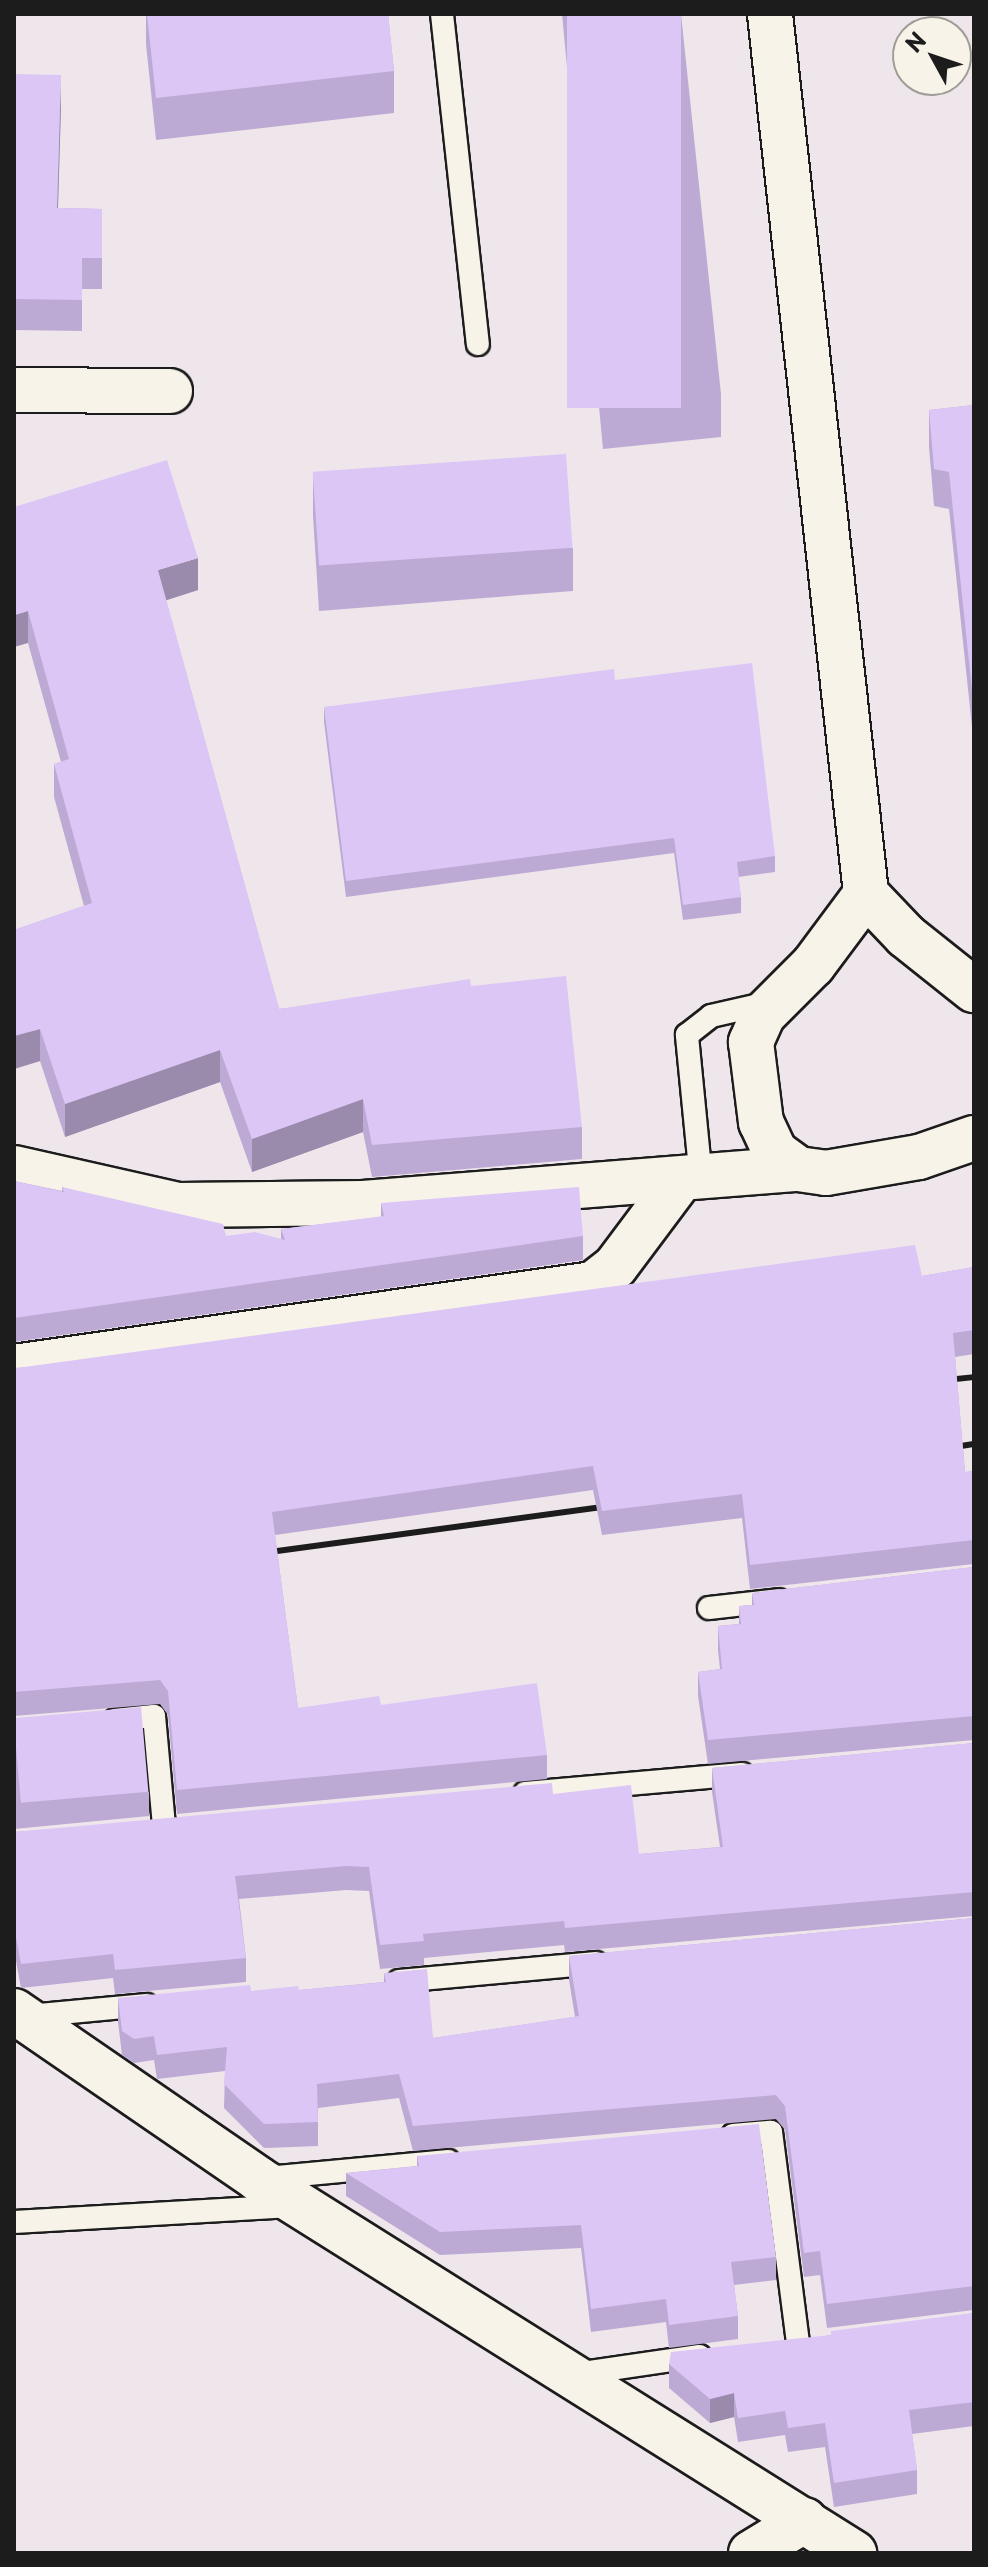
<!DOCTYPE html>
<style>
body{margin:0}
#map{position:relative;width:988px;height:2567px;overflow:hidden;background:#efe6ec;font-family:"Playpen Sans",sans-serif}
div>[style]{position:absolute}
.roads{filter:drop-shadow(2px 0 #1c1c1c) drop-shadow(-2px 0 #1c1c1c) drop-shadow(0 2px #1c1c1c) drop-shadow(0 -2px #1c1c1c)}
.lane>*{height:22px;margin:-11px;padding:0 11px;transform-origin:11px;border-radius:11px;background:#f7f3e8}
.street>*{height:44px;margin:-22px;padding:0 22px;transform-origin:22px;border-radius:22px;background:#f7f3e8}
.rail>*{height:6px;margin:-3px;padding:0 3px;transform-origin:3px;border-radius:3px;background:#1c1c1c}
.wall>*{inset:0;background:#bdaad4}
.shaded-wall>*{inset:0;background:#9a8bac}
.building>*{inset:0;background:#dcc6f6;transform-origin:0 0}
span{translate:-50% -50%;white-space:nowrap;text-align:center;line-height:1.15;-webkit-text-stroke:7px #f7f3e8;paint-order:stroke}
.frame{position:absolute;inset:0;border:16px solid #1c1c1c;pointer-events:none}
.north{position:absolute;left:892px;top:16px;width:80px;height:80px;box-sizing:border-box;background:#f7f3e8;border:2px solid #9f9d96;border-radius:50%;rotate:310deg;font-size:22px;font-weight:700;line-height:32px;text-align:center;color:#1c1c1c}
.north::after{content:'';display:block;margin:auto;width:28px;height:36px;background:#1c1c1c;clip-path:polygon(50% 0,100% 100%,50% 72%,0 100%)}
</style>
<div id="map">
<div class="roads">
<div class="lane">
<div style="left:442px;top:14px;width:332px;rotate:83.8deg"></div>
<div style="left:701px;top:1179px;width:145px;rotate:-95.6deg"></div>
<div style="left:687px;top:1035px;width:31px;rotate:-38deg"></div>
<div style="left:711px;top:1016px;width:63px;rotate:-12.9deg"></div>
<div style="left:709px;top:1608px;width:70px;rotate:-6.5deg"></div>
<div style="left:115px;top:1720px;width:39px;rotate:-6deg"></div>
<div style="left:154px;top:1716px;width:109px;rotate:84.8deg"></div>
<div style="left:525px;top:1793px;width:218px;rotate:-5deg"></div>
<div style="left:399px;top:1981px;width:198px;rotate:-5.2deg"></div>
<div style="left:29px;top:2016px;width:118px;rotate:-5.4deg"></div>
<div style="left:733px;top:2135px;width:38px;rotate:-5deg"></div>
<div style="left:771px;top:2132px;width:212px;rotate:82.7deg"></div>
<div style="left:267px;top:2178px;width:182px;rotate:-5.4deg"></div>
<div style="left:14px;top:2222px;width:278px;rotate:-3.3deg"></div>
<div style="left:576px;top:2374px;width:125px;rotate:-8.3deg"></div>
</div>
<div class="street">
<div style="left:770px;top:14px;width:885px;rotate:83.77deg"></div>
<div style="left:866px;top:894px;width:58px;rotate:46.4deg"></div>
<div style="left:906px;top:936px;width:87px;rotate:38.5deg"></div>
<div style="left:14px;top:390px;width:156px;rotate:0.4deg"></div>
<div style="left:866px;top:894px;width:89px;rotate:126.7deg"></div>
<div style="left:813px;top:965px;width:71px;rotate:135deg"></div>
<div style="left:763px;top:1015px;width:30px;rotate:114deg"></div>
<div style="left:751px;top:1042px;width:81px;rotate:82.9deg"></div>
<div style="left:761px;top:1122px;width:33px;rotate:65deg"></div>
<div style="left:775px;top:1152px;width:29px;rotate:36deg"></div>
<div style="left:798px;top:1169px;width:28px;rotate:8deg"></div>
<div style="left:826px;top:1173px;width:94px;rotate:-9.8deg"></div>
<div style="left:919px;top:1157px;width:58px;rotate:-19.1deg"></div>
<div style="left:14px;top:1168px;width:168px;rotate:12.7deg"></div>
<div style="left:178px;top:1205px;width:185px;rotate:-0.6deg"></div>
<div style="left:363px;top:1203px;width:436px;rotate:-4.5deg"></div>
<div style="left:14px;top:1367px;width:585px;rotate:-8.16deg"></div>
<div style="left:593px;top:1284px;width:28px;rotate:-38deg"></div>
<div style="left:615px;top:1267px;width:109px;rotate:-53.2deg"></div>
<div style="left:14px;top:2011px;width:296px;rotate:34.5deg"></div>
<div style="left:258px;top:2179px;width:704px;rotate:32.11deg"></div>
<div style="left:751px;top:2553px;width:63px;rotate:-31.4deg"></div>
</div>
</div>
<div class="rail">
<div style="left:937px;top:1381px;width:37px;rotate:-6deg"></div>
<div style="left:942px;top:1449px;width:32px;rotate:-9deg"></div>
<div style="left:255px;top:1554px;width:367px;rotate:-7.7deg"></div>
</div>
<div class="wall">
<div style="clip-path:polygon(146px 14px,388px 14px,394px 71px,394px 113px,156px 140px,146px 44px)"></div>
<div style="clip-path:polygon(562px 14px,681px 14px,721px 394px,721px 437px,603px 449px)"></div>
<div style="clip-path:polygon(14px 74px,61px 106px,58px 208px,102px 209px,102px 289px,82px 289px,82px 331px,14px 330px)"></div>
<div style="clip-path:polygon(974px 405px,974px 746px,949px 509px,934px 506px,929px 447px,929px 410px)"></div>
<div style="clip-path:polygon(313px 473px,573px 548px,573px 591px,319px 611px,313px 516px)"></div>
<div style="clip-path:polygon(14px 507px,198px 590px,166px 600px,279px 1009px,471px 986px,582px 1127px,582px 1159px,372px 1177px,363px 1132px,252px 1172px,220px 1082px,65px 1137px,40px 1061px,14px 1069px,14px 930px,84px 906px,54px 797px,54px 764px,61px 762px,28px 643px)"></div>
<div style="clip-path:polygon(615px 680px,775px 856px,775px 872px,738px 877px,741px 897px,741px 913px,683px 920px,674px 853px,346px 897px,324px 722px,324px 707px)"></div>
<div style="clip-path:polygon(14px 1181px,62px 1191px,62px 1187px,226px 1236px,281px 1239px,281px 1229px,381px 1217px,381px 1203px,583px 1236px,583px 1260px,14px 1342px)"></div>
<div style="clip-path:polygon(974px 1267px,974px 1354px,955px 1357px,965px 1472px,974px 1471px,974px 1564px,750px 1589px,742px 1518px,602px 1535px,593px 1490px,275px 1535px,298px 1708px,381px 1705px,547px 1755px,547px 1779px,177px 1814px,168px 1715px,160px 1704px,14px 1716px,14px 1367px,17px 1368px,922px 1276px)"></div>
<div style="clip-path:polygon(974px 1567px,974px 1740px,708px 1764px,698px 1696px,698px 1672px,720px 1669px,718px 1650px,718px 1626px,739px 1624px,739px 1606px,752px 1605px,752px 1593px)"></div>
<div style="clip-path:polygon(14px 1719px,149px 1792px,149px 1816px,14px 1829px)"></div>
<div style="clip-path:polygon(974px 1743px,974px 1916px,565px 1952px,564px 1945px,424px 1958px,424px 1965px,380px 1969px,369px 1891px,346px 1890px,239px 1899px,246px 1958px,246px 1982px,115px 1994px,113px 1978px,21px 1988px,16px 1961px,14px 1961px,14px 1832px,553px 1794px,639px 1854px,720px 1847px,712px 1792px,712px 1768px)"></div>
<div style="clip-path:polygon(974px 1918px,974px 2310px,827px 2328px,820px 2275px,804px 2277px,785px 2130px,776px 2119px,413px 2151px,399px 2098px,318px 2108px,318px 2146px,264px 2148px,224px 2108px,225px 2071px,157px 2079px,154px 2060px,134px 2063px,122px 2055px,118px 2022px,118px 1998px,251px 1991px,299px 1990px,384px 1982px,384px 1973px,433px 2038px,575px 2017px,569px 1980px,569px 1956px)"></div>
<div style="clip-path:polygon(417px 2156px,776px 2257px,776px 2280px,734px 2285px,738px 2316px,738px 2339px,669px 2348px,666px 2322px,591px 2332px,581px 2248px,440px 2255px,346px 2196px,346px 2173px,417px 2166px)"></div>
<div style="clip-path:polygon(974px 2313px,974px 2426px,912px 2434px,917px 2470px,917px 2494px,834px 2507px,825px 2447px,788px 2452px,785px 2435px,738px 2442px,734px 2417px,710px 2423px,669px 2388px,669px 2364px,831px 2335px)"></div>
</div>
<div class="shaded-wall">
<div style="clip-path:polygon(61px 75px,61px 106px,57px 239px,57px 208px)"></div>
<div style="clip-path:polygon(198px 558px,198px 590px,158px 603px,158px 570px)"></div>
<div style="clip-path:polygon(28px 611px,28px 643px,14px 647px,14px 615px)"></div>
<div style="clip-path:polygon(40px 1029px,40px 1061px,14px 1069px,14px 1036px)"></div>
<div style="clip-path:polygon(220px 1050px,220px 1082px,65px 1137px,65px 1104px)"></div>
<div style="clip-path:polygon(363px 1099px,363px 1132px,252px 1172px,252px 1139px)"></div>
<div style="clip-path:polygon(734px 2393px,734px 2417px,710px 2423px,710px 2399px)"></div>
</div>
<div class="building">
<div style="clip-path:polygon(147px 14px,388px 14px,394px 71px,156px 98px)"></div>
<div style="left:567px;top:14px;width:114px;height:394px"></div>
<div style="clip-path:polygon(14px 74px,61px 75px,57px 208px,102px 209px,102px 258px,82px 258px,82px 300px,14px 299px)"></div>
<div style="clip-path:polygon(974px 405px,974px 709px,949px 472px,934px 469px,929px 410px)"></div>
<div style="left:566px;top:454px;width:94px;height:254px;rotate:86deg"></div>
<div style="clip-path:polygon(167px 460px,198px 558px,158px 570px,279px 1009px,470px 979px,471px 986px,566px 976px,582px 1127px,372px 1145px,363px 1099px,252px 1139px,220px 1050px,65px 1104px,40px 1029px,14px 1036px,14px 958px,15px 958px,14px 954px,14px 930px,92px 903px,54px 764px,69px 759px,28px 611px,14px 615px,14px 507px)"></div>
<div style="clip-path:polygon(752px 663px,775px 856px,737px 862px,741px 897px,683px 905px,674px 838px,346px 881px,324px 707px,614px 669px,615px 680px)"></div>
<div style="clip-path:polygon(14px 1181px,64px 1192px,62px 1187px,223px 1224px,226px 1236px,255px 1232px,285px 1240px,281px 1229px,384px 1216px,381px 1203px,579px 1187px,583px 1236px,14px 1318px)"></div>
<div style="clip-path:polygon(915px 1245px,922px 1276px,974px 1267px,974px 1330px,953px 1333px,965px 1472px,974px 1471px,974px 1540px,750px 1565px,742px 1494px,602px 1511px,593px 1466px,272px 1512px,298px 1708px,379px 1696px,381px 1705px,537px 1683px,547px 1755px,177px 1790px,168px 1691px,160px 1680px,14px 1692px,14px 1367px,17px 1368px)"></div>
<div style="clip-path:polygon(974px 1567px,974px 1716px,708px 1740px,698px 1672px,722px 1669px,718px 1626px,741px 1624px,739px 1606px,754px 1605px,752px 1593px)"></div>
<div style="left:141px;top:1707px;width:85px;height:128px;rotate:85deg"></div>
<div style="clip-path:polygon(974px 1743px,974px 1892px,565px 1928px,564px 1921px,423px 1934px,424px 1941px,380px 1945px,369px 1867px,346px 1866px,235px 1876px,246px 1958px,115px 1970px,113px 1954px,21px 1964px,16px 1937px,14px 1937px,14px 1832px,552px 1783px,553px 1794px,631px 1785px,639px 1854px,723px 1847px,712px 1768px)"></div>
<div style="clip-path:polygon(974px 1918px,974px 2286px,827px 2304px,820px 2251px,804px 2253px,785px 2106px,776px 2095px,413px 2126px,399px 2074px,317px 2084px,318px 2122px,264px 2124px,224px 2084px,227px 2047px,157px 2055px,154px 2036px,134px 2039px,122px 2031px,118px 1998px,250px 1985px,251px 1991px,298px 1986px,299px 1990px,386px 1982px,384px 1973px,427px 1969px,433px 2038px,579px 2016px,569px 1956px)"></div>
<div style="clip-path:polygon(759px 2124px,776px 2257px,731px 2262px,738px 2316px,669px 2325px,666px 2299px,591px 2309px,581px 2225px,440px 2232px,346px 2173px,419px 2166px,417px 2156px)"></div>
<div style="clip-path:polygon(974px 2313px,974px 2402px,909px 2410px,917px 2470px,834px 2483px,825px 2423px,788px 2428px,785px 2411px,738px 2418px,734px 2393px,710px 2399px,669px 2364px,671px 2352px,831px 2335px,831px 2331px)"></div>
</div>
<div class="frame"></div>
<div class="north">N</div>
</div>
